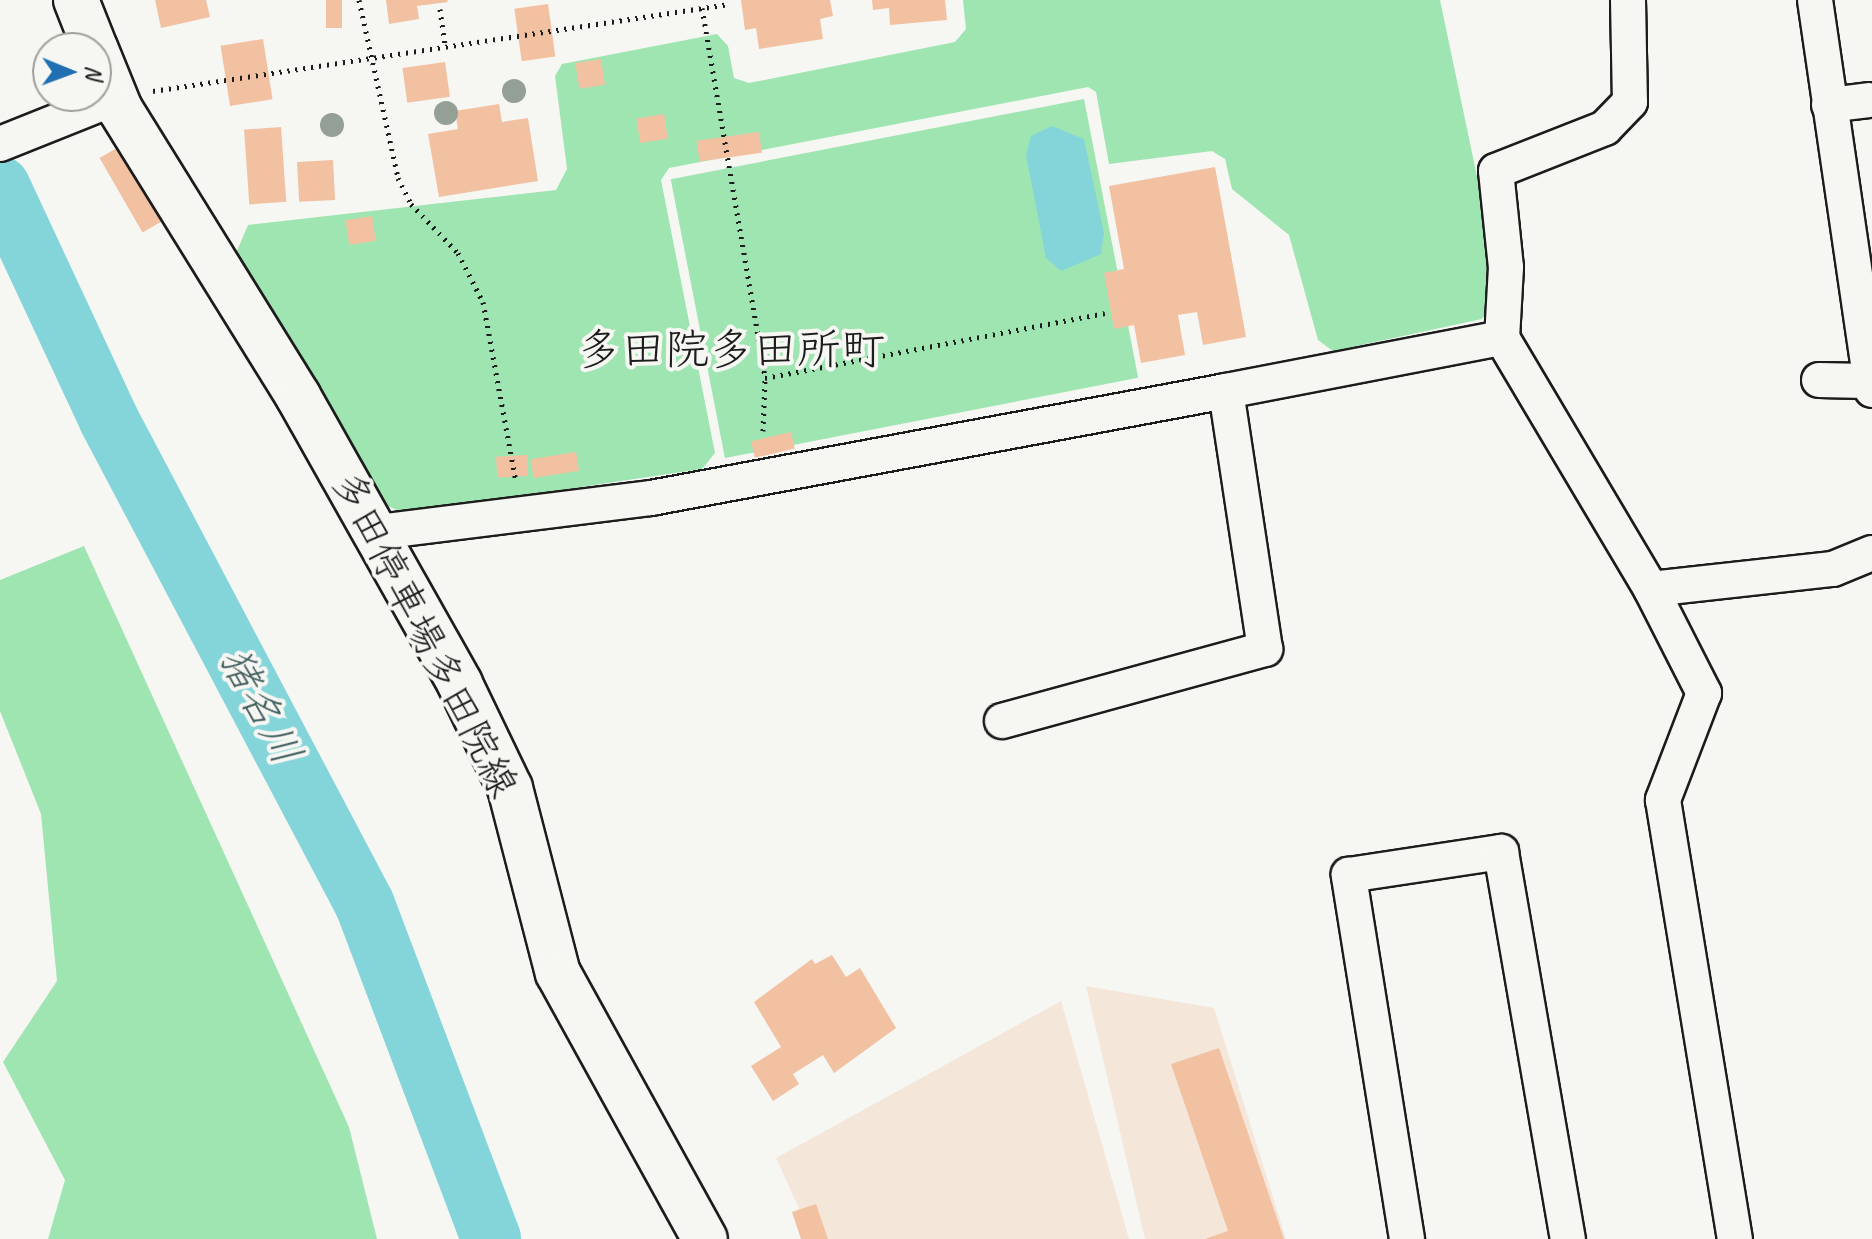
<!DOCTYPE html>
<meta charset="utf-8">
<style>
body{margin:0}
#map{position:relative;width:1872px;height:1239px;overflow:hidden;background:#f6f6f2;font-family:Caveat,"Klee One",sans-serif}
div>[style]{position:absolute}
.built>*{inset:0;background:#f5e6da}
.green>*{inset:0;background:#9fe5b2;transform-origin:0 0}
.water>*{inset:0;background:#84d5da}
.river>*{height:60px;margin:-30px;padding:0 30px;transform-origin:30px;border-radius:30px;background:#84d5da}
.building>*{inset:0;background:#f2c1a2;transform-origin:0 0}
.path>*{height:5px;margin-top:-2.5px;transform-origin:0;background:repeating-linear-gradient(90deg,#1c1c1c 0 2px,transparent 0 8px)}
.roads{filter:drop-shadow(2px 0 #1c1c1c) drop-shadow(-2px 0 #1c1c1c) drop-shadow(0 2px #1c1c1c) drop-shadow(0 -2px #1c1c1c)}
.minor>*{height:34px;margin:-17px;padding:0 17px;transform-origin:17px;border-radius:17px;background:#f6f6f2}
.secondary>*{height:44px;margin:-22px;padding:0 22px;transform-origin:22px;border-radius:22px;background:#f6f6f2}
.trees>*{width:24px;height:24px;margin:-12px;border-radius:50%;background:#949f95}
span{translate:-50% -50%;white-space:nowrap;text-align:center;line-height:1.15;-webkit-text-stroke:8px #f6f6f2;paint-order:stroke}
.street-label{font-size:40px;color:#1c1c1c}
.water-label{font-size:42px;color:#405d5e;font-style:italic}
.quarter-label{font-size:44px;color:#1c1c1c}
.north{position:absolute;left:32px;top:32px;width:80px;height:80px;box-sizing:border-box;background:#f6f6f2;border:2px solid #9f9f9c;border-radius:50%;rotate:91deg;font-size:22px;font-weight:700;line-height:32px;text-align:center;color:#1c1c1c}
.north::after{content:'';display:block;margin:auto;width:28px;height:36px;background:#1f6fb2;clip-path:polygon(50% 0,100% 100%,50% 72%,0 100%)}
</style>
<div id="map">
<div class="built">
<div style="clip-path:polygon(1086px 986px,1214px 1008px,1286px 1239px,1145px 1239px)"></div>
<div style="clip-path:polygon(1061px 1001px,1129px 1239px,813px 1239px,776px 1158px)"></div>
</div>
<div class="green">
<div style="clip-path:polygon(963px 0,1440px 0,1501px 291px,1482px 319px,1333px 351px,1318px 340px,1289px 235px,1232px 189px,1225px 159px,1212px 151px,1109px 164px,1096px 92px,1088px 87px,669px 168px,661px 180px,715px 453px,702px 469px,404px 513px,385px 505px,236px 253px,248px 225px,556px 190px,567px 169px,555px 76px,562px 64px,717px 34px,728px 46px,734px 78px,749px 83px,955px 42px,966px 29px)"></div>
<div style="left:1084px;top:99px;width:284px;height:421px;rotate:79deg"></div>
<div style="clip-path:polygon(84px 546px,349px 1127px,377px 1239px,48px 1239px,65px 1180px,3px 1062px,57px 981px,41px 814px,0 711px,0 580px)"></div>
</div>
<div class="water">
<div style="clip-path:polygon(1052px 126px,1084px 139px,1104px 233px,1101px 254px,1061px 271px,1046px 258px,1026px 155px,1031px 136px)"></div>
</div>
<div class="river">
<div style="left:0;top:186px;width:258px;rotate:65deg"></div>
<div style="left:109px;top:420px;width:548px;rotate:62.17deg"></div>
<div style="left:365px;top:905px;width:357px;rotate:69.3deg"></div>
</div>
<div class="building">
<div style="clip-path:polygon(155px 0,206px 0,210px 17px,161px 28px)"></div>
<div style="left:326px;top:0;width:16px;height:28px"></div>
<div style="clip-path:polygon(386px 0,447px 0,448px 2px,417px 6px,419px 19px,389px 24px)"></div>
<div style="clip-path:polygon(741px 0,830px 0,833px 16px,820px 19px,823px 39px,759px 49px,756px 28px,745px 30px)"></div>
<div style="clip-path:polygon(872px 0,945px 0,947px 20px,890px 25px,889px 8px,873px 10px)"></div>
<div style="left:548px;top:4px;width:53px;height:34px;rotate:82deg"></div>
<div style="left:263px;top:39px;width:61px;height:43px;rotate:81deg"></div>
<div style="left:601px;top:59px;width:26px;height:26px;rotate:81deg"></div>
<div style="left:445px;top:62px;width:35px;height:43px;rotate:82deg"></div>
<div style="clip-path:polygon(499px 104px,502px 122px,528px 118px,538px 181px,439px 197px,428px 134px,458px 129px,455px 111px)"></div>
<div style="left:664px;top:114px;width:25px;height:28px;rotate:81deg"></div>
<div style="left:281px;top:127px;width:75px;height:37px;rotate:86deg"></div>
<div style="left:759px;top:132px;width:21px;height:63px;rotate:82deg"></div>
<div style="left:129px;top:141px;width:86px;height:34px;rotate:60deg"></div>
<div style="left:333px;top:160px;width:40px;height:36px;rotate:87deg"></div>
<div style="clip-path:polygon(1215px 167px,1246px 337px,1203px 345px,1197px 312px,1178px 315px,1185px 355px,1141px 363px,1134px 325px,1114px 329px,1104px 273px,1124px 269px,1109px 186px)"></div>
<div style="left:372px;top:216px;width:25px;height:27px;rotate:81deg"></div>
<div style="left:791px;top:432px;width:17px;height:41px;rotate:77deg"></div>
<div style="left:576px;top:452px;width:19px;height:46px;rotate:81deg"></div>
<div style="left:527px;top:455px;width:21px;height:31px;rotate:87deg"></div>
<div style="clip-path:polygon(832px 955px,846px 977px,860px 968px,896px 1028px,834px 1073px,823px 1055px,793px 1074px,799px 1084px,773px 1101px,751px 1066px,781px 1047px,754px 1002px,812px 959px,815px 964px)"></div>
<div style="clip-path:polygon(1219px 1048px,1284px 1239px,1205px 1239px,1228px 1231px,1171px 1064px)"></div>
<div style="clip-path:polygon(816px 1204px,828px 1239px,801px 1239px,792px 1212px)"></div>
</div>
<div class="path">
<div style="left:359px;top:0;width:182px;rotate:77.6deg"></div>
<div style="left:398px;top:178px;width:29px;rotate:63deg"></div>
<div style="left:411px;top:204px;width:68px;rotate:46.2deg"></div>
<div style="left:458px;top:253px;width:55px;rotate:63deg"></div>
<div style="left:483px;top:302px;width:183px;rotate:79.6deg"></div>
<div style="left:702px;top:8px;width:375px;rotate:80.3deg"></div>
<div style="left:765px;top:378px;width:346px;rotate:-10.8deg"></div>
<div style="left:440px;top:9px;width:37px;rotate:82deg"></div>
<div style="left:153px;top:91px;width:583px;rotate:-8.59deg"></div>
<div style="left:763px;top:431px;width:53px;rotate:-87.8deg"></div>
</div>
<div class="roads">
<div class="minor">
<div style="left:1628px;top:0;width:102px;rotate:88.9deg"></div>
<div style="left:1630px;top:102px;width:36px;rotate:134deg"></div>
<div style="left:1605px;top:128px;width:117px;rotate:158.5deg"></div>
<div style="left:1496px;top:171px;width:97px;rotate:84.1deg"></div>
<div style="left:1506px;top:267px;width:71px;rotate:93.2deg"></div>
<div style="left:1502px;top:338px;width:292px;rotate:59.3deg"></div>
<div style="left:1651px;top:589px;width:117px;rotate:63deg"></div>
<div style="left:1704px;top:693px;width:115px;rotate:111deg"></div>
<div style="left:1663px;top:800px;width:445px;rotate:80.7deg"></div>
<div style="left:1815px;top:0;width:394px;rotate:81.7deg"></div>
<div style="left:1829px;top:105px;width:40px;rotate:-7.1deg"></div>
<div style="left:0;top:144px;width:124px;rotate:-21.8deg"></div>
<div style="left:1819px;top:380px;width:47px;rotate:1.2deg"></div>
<div style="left:378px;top:532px;width:275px;rotate:-7.1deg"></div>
<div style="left:651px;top:498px;width:585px;rotate:-10.54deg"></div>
<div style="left:1651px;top:589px;width:183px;rotate:-6.3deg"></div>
<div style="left:1833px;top:569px;width:42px;rotate:-22.3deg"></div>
<div style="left:1002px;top:721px;width:273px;rotate:-15.3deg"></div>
<div style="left:1265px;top:649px;width:261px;rotate:-98.6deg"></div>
<div style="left:1226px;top:391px;width:281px;rotate:-10.9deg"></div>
<div style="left:1407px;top:1239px;width:369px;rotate:-99.1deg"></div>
<div style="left:1349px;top:875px;width:154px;rotate:-8.6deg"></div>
<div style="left:1501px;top:852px;width:393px;rotate:80.2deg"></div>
</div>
<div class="secondary">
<div style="left:76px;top:0;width:52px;rotate:68.4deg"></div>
<div style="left:96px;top:50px;width:64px;rotate:67.9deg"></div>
<div style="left:120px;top:109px;width:338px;rotate:58.2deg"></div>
<div style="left:298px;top:396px;width:330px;rotate:60.6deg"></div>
<div style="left:460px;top:684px;width:115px;rotate:64.3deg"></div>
<div style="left:510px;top:788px;width:191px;rotate:75.5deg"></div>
<div style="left:558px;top:973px;width:304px;rotate:61.1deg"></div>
</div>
</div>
<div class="trees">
<div style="left:514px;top:91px"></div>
<div style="left:446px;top:113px"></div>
<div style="left:332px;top:125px"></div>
</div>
<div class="street-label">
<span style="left:425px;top:634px;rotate:63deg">多田停車場多田院線</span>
</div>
<div class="water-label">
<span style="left:260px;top:706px;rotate:62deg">猪名川</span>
</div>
<div class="quarter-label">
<span style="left:731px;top:350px">多田院多田所町</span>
</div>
<div class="north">N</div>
</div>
